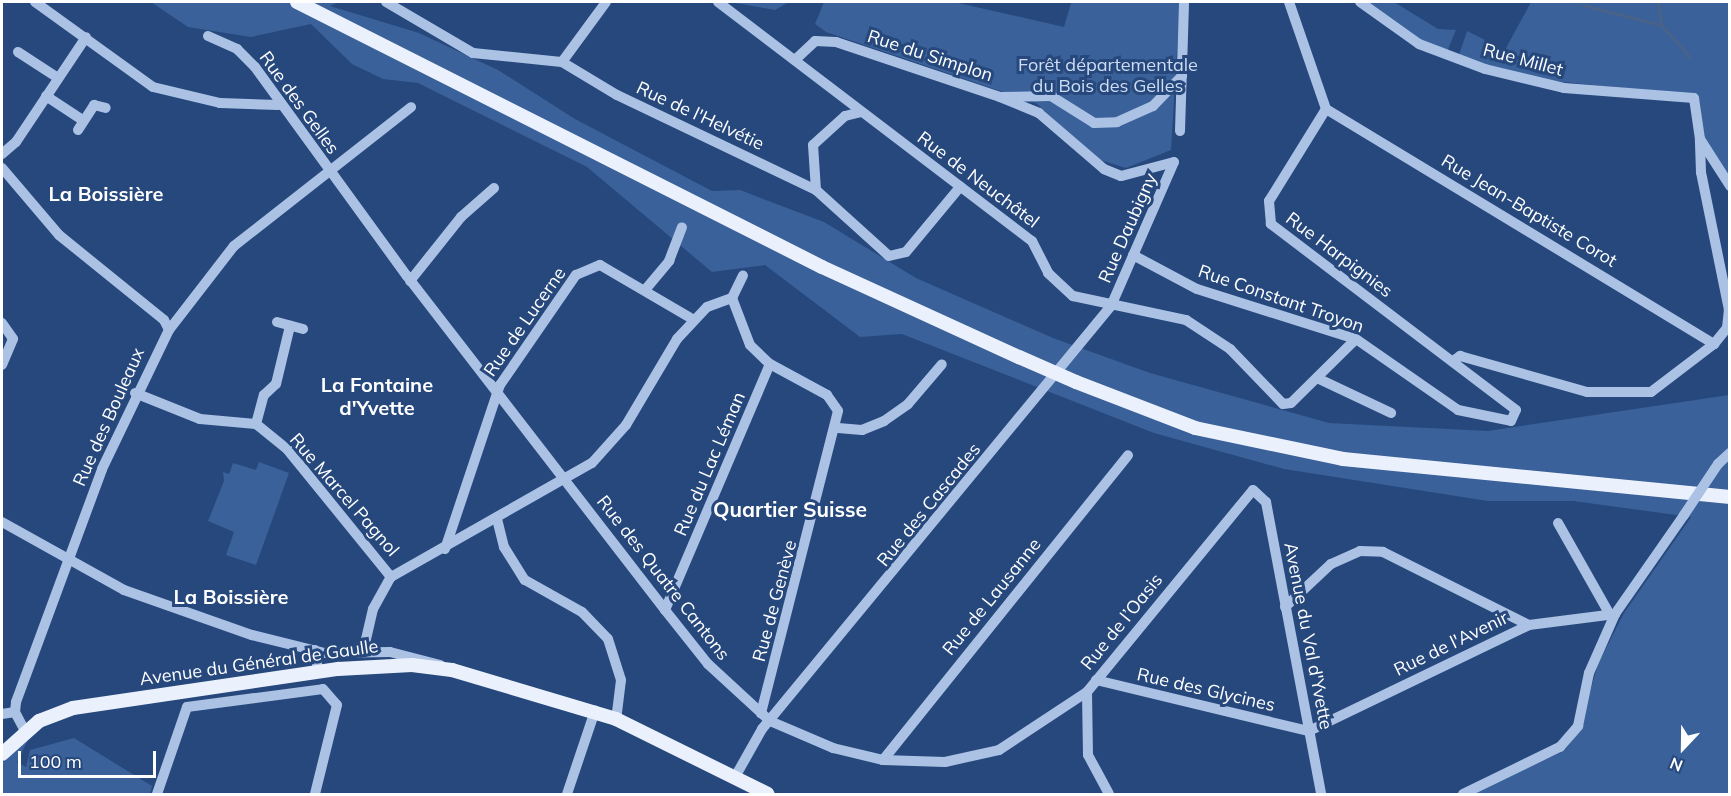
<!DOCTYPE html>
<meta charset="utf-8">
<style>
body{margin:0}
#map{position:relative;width:1731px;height:796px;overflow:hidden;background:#26487c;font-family:Mulish,sans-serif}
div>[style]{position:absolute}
.green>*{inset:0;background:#3a619a}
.stream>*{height:3px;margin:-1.5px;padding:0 1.5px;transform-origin:1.5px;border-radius:1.5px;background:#496288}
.minor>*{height:10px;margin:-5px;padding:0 5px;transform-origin:5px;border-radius:5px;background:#abc2e5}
.major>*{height:14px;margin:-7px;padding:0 7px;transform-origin:7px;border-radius:7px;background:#ebf1fc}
.minor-bridge>*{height:10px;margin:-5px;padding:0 5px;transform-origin:5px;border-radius:5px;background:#abc2e5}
.major-bridge>*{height:14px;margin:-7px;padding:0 7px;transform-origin:7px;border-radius:7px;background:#ebf1fc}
span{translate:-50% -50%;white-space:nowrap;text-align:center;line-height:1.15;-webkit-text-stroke:6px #26487c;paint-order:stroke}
.street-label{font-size:18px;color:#fff}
.park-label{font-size:18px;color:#ceddf4}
.neighbourhood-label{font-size:20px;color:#fff;font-weight:700}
.quarter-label{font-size:21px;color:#fff;font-weight:700}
.frame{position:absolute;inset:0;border:3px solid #fff;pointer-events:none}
.north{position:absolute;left:1653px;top:718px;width:60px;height:60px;-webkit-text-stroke:4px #26487c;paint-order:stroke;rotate:202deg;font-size:16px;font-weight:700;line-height:24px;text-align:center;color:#fff}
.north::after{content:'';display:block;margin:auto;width:21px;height:27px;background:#fff;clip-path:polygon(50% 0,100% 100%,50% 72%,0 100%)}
.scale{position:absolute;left:18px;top:751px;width:138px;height:27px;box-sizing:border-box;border:3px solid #fff;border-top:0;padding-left:8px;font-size:18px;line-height:21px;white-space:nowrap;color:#fff;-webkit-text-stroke:4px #26487c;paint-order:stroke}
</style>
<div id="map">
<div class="green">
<div style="clip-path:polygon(151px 2px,339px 2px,330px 6px,419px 33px,498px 70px,575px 119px,712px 191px,740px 190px,824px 222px,916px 278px,1053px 338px,1150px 373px,1329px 423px,1488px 431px,1729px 395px,1729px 794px,1472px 794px,1564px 751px,1578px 733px,1598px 664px,1624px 613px,1691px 517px,1573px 501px,1488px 501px,1284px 469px,1154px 433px,902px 334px,860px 337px,765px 265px,712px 272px,587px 167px,418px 83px,383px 79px,352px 64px,311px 24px,251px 37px,188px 27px)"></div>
<div style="clip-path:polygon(730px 2px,789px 2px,775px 10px)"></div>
<div style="clip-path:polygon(824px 2px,954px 2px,1064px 27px,1071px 3px,1180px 2px,1171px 150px,1126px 168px,1097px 159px,1036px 103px,826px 32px,815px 24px)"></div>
<div style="clip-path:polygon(1364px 2px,1394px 2px,1438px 29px,1456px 30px,1447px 52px,1424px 43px)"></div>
<div style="clip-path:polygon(1531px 2px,1729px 2px,1729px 182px,1702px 135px,1700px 102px,1689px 95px,1525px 78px,1459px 55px,1467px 31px,1505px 50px)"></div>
<div style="clip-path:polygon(259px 462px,289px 473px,256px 565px,226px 555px,234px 532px,208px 521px,224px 481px,223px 472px,229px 474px,233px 463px,256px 470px)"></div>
<div style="clip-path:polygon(29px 738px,17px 762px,26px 767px,30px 750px,74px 738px,152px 786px,150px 794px,2px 794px,2px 763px)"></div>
</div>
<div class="stream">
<div style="left:1658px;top:2px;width:23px;rotate:83deg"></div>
<div style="left:1583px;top:5px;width:81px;rotate:14.4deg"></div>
<div style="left:1661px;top:25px;width:43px;rotate:47.8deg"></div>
</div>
<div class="minor">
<div style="left:35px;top:2px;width:145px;rotate:35.8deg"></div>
<div style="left:153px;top:87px;width:69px;rotate:13.4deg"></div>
<div style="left:220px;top:103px;width:58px;rotate:2deg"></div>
<div style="left:386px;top:2px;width:101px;rotate:30.4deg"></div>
<div style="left:473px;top:53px;width:89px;rotate:5.8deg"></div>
<div style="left:562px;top:62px;width:64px;rotate:31deg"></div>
<div style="left:617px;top:95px;width:221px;rotate:25.5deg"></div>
<div style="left:816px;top:190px;width:98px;rotate:42.1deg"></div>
<div style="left:889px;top:256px;width:17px;rotate:-13deg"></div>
<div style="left:906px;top:252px;width:85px;rotate:-50.3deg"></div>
<div style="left:718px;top:2px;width:395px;rotate:37.3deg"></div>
<div style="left:1032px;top:241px;width:36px;rotate:63deg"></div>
<div style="left:1048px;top:273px;width:34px;rotate:43deg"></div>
<div style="left:1073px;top:296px;width:116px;rotate:12deg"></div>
<div style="left:1186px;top:320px;width:53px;rotate:33.4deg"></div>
<div style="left:1230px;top:349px;width:76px;rotate:46.1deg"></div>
<div style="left:1283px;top:404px;width:8px;rotate:-7deg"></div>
<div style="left:1291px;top:403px;width:91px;rotate:-44.6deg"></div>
<div style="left:1289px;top:2px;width:113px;rotate:70.9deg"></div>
<div style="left:1360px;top:2px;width:72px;rotate:35.4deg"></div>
<div style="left:1419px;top:44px;width:71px;rotate:20.7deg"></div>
<div style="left:1485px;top:69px;width:81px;rotate:13.5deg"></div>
<div style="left:1564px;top:88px;width:130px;rotate:4.4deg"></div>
<div style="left:1694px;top:98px;width:41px;rotate:81.7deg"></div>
<div style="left:1700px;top:139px;width:56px;rotate:57.4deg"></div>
<div style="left:208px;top:36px;width:32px;rotate:24deg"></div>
<div style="left:237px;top:49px;width:25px;rotate:45deg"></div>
<div style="left:255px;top:67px;width:258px;rotate:54deg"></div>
<div style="left:407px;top:276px;width:422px;rotate:52.3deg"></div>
<div style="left:665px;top:610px;width:69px;rotate:51.5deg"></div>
<div style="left:708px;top:664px;width:84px;rotate:42.6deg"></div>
<div style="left:770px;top:721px;width:69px;rotate:23.2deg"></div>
<div style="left:833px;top:748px;width:51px;rotate:13.5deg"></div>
<div style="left:883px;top:760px;width:62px;rotate:1.8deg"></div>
<div style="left:945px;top:762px;width:55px;rotate:-12.5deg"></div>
<div style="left:999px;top:750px;width:105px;rotate:-33.4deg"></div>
<div style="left:1087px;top:692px;width:261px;rotate:-50.6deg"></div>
<div style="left:1253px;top:490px;width:18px;rotate:43deg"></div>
<div style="left:1266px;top:502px;width:297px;rotate:79.3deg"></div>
<div style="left:18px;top:52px;width:48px;rotate:33deg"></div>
<div style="left:796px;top:59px;width:26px;rotate:-43deg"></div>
<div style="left:815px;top:41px;width:21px;rotate:3deg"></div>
<div style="left:836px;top:42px;width:173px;rotate:18.5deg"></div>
<div style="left:1000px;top:97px;width:51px;rotate:-1.1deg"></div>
<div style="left:1051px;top:96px;width:51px;rotate:32.1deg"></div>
<div style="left:1094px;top:123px;width:23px;rotate:-2deg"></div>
<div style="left:1117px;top:122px;width:39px;rotate:-24deg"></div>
<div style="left:1153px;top:106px;width:42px;rotate:-46deg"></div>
<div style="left:562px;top:62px;width:74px;rotate:-53.7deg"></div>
<div style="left:46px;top:96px;width:45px;rotate:33.3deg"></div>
<div style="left:1326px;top:109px;width:454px;rotate:31.2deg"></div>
<div style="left:78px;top:130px;width:30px;rotate:-57deg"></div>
<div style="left:94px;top:105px;width:12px;rotate:14deg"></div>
<div style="left:1180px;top:131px;width:129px;rotate:-88.2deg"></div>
<div style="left:2px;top:154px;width:18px;rotate:-41deg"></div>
<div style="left:16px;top:142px;width:126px;rotate:-56.3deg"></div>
<div style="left:2px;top:168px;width:88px;rotate:49.6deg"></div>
<div style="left:59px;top:235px;width:135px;rotate:39deg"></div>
<div style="left:164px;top:320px;width:11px;rotate:63deg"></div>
<div style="left:816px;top:190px;width:45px;rotate:-93.8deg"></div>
<div style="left:813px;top:145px;width:43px;rotate:-42.2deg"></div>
<div style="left:845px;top:116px;width:16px;rotate:-14deg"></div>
<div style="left:1133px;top:255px;width:72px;rotate:28deg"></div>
<div style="left:1197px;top:289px;width:167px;rotate:17.5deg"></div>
<div style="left:1356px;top:339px;width:124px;rotate:34.8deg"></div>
<div style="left:1458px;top:410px;width:54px;rotate:11.7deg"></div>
<div style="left:1511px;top:421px;width:12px;rotate:-66deg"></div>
<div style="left:1516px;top:410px;width:308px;rotate:-142.8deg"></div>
<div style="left:1271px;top:224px;width:23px;rotate:-95deg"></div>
<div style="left:1269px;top:201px;width:108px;rotate:-58.2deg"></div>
<div style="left:410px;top:281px;width:82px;rotate:-51.4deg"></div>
<div style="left:461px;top:217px;width:44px;rotate:-41.3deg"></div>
<div style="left:645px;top:290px;width:38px;rotate:-50deg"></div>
<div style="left:669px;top:261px;width:36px;rotate:-69deg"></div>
<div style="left:732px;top:298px;width:50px;rotate:69deg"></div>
<div style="left:750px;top:345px;width:28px;rotate:44deg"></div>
<div style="left:770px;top:364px;width:65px;rotate:28.5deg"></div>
<div style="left:827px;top:395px;width:19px;rotate:55deg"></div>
<div style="left:838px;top:411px;width:312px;rotate:104.3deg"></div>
<div style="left:277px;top:322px;width:27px;rotate:15deg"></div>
<div style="left:2px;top:323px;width:19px;rotate:55deg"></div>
<div style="left:13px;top:339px;width:28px;rotate:113deg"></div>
<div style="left:1453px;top:361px;width:9px;rotate:-36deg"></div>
<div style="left:1460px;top:356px;width:132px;rotate:15.8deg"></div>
<div style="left:1587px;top:392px;width:64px"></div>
<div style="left:1651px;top:392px;width:79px;rotate:-37.3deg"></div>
<div style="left:1714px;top:344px;width:21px;rotate:-51deg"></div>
<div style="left:1727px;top:328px;width:18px;rotate:-84deg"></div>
<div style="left:1729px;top:310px;width:141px;rotate:-101.5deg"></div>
<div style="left:1701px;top:172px;width:33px;rotate:-92deg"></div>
<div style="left:1317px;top:378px;width:82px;rotate:25.3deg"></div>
<div style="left:135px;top:393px;width:70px;rotate:21.8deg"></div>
<div style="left:200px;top:419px;width:56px;rotate:5.1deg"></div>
<div style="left:256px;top:424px;width:40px;rotate:39deg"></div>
<div style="left:287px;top:449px;width:165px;rotate:50.9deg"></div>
<div style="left:256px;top:424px;width:30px;rotate:-75deg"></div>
<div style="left:264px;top:395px;width:16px;rotate:-43deg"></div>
<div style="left:276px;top:384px;width:60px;rotate:-76.4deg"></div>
<div style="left:838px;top:428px;width:24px;rotate:5deg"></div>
<div style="left:862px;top:430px;width:24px;rotate:-22deg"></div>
<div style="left:884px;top:421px;width:29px;rotate:-35deg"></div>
<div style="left:908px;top:404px;width:52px;rotate:-49.6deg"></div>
<div style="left:1718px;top:464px;width:16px;rotate:-43deg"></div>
<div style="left:497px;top:519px;width:29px;rotate:76deg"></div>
<div style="left:504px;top:547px;width:39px;rotate:58deg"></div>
<div style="left:525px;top:580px;width:65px;rotate:29.3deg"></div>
<div style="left:582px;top:612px;width:37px;rotate:46deg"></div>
<div style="left:608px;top:639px;width:43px;rotate:72.4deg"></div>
<div style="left:621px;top:680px;width:39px;rotate:97deg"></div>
<div style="left:2px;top:522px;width:140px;rotate:29.1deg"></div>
<div style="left:124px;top:590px;width:136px;rotate:19.4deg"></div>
<div style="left:252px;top:635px;width:75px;rotate:13.9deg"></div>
<div style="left:325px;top:653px;width:65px;rotate:-0.9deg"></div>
<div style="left:390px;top:652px;width:52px;rotate:14.6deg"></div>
<div style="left:1558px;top:523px;width:103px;rotate:60.5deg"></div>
<div style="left:445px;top:549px;width:173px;rotate:-71.5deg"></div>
<div style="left:500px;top:385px;width:134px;rotate:-55.4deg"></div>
<div style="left:576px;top:275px;width:26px;rotate:-23deg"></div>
<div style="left:600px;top:265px;width:109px;rotate:30.3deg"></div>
<div style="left:1285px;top:607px;width:63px;rotate:-43.1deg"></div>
<div style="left:1331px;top:564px;width:32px;rotate:-24deg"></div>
<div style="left:1360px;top:551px;width:23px;rotate:2deg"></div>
<div style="left:1383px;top:552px;width:163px;rotate:26.6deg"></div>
<div style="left:665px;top:610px;width:267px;rotate:-66.9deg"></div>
<div style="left:315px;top:650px;width:21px;rotate:82deg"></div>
<div style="left:363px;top:652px;width:44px;rotate:-76.9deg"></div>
<div style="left:373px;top:609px;width:37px;rotate:-61deg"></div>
<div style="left:391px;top:577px;width:231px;rotate:-29.6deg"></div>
<div style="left:592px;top:463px;width:51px;rotate:-48.2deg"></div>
<div style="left:626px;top:425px;width:100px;rotate:-59.3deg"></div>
<div style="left:677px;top:339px;width:44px;rotate:-46.8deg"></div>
<div style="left:707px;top:307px;width:27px;rotate:-20deg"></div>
<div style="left:732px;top:298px;width:25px;rotate:-64deg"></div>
<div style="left:1096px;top:680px;width:219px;rotate:13.5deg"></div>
<div style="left:1087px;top:692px;width:63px;rotate:89.1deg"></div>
<div style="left:1088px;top:755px;width:44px;rotate:61.7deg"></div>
<div style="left:2px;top:714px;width:13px;rotate:-9deg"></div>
<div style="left:25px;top:731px;width:21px;rotate:-118deg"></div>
<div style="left:15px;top:712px;width:10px;rotate:-84deg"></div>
<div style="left:16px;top:702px;width:248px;rotate:-69.7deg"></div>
<div style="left:102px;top:469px;width:154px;rotate:-64.3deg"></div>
<div style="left:169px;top:330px;width:106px;rotate:-52.3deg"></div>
<div style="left:234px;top:246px;width:225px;rotate:-38.1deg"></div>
<div style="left:1309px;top:731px;width:244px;rotate:-25.7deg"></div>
<div style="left:1529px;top:625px;width:87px;rotate:-7.3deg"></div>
<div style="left:883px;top:760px;width:391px;rotate:-51.2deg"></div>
<div style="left:735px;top:777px;width:55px;rotate:-60.6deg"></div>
<div style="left:762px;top:729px;width:548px;rotate:-50.48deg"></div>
<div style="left:1111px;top:306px;width:157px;rotate:-66.4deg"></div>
<div style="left:1174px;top:162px;width:55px;rotate:165.2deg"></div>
<div style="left:1121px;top:176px;width:18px;rotate:-158deg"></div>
<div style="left:1104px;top:169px;width:86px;rotate:-139.3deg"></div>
<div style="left:1039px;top:113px;width:42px;rotate:-157.7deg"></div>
<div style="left:157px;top:794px;width:92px;rotate:-71deg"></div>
<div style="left:187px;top:707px;width:137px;rotate:-7.5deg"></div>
<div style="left:323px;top:689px;width:21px;rotate:49deg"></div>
<div style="left:337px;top:705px;width:92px;rotate:103.9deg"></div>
<div style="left:567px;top:794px;width:88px;rotate:-71.4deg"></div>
<div style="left:1463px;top:794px;width:108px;rotate:-25.9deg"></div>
<div style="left:1560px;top:747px;width:28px;rotate:-49deg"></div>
<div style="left:1578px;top:726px;width:54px;rotate:-78.3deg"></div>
<div style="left:1589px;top:673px;width:64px;rotate:-66.2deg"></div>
<div style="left:1615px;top:614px;width:121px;rotate:-55.1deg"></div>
</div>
<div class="major">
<div style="left:297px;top:2px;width:588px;rotate:26.78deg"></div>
<div style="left:822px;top:267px;width:217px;rotate:24.6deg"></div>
<div style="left:1076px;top:382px;width:128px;rotate:21.1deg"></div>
<div style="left:1195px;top:428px;width:151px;rotate:11.8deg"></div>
<div style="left:1343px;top:459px;width:389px;rotate:5.6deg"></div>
<div style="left:2px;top:754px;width:50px;rotate:-41.7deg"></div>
<div style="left:39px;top:721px;width:36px;rotate:-21deg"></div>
<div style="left:73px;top:708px;width:268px;rotate:-8.4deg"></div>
<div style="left:338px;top:669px;width:74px;rotate:-3.1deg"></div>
<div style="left:412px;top:665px;width:40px;rotate:7.1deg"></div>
<div style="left:452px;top:670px;width:171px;rotate:16.6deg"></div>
<div style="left:616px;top:719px;width:169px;rotate:26.3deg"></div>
</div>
<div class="minor-bridge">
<div style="left:1684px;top:515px;width:61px;rotate:-56.3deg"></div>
</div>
<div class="major-bridge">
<div style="left:1019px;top:357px;width:62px;rotate:23.7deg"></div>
</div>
<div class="street-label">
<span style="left:930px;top:56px;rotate:18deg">Rue du Simplon</span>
<span style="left:1523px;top:60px;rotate:15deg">Rue Millet</span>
<span style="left:299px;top:103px;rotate:54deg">Rue des Gelles</span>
<span style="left:700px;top:116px;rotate:25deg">Rue de l'Helvétie</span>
<span style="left:978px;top:180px;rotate:37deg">Rue de Neuchâtel</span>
<span style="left:1529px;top:211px;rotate:31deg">Rue Jean-Baptiste Corot</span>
<span style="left:1128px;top:228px;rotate:-66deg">Rue Daubigny</span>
<span style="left:1339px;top:255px;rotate:37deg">Rue Harpignies</span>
<span style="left:1281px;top:299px;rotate:19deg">Rue Constant Troyon</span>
<span style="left:525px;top:322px;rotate:-55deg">Rue de Lucerne</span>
<span style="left:109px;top:417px;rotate:-66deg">Rue des Bouleaux</span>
<span style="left:710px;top:464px;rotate:-67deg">Rue du Lac Léman</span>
<span style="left:344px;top:495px;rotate:49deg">Rue Marcel Pagnol</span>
<span style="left:929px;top:505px;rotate:-51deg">Rue des Cascades</span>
<span style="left:663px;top:578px;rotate:52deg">Rue des Quatre Cantons</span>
<span style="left:992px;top:597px;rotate:-51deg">Rue de Lausanne</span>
<span style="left:775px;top:601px;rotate:-75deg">Rue de Genève</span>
<span style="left:1122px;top:622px;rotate:-51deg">Rue de l’Oasis</span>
<span style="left:1308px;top:636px;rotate:79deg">Avenue du Val d'Yvette</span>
<span style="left:1451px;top:644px;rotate:-26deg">Rue de l'Avenir</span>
<span style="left:259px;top:663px;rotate:-8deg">Avenue du Général de Gaulle</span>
<span style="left:1206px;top:690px;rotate:13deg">Rue des Glycines</span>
</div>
<div class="park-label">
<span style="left:1108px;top:76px">Forêt départementale<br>du Bois des Gelles</span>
</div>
<div class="neighbourhood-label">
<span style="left:106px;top:193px">La Boissière</span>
<span style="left:377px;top:396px">La Fontaine<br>d'Yvette</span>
<span style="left:231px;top:596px">La Boissière</span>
</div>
<div class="quarter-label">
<span style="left:790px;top:509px">Quartier Suisse</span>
</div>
<div class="frame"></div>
<div class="north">N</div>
<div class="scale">100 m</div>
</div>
